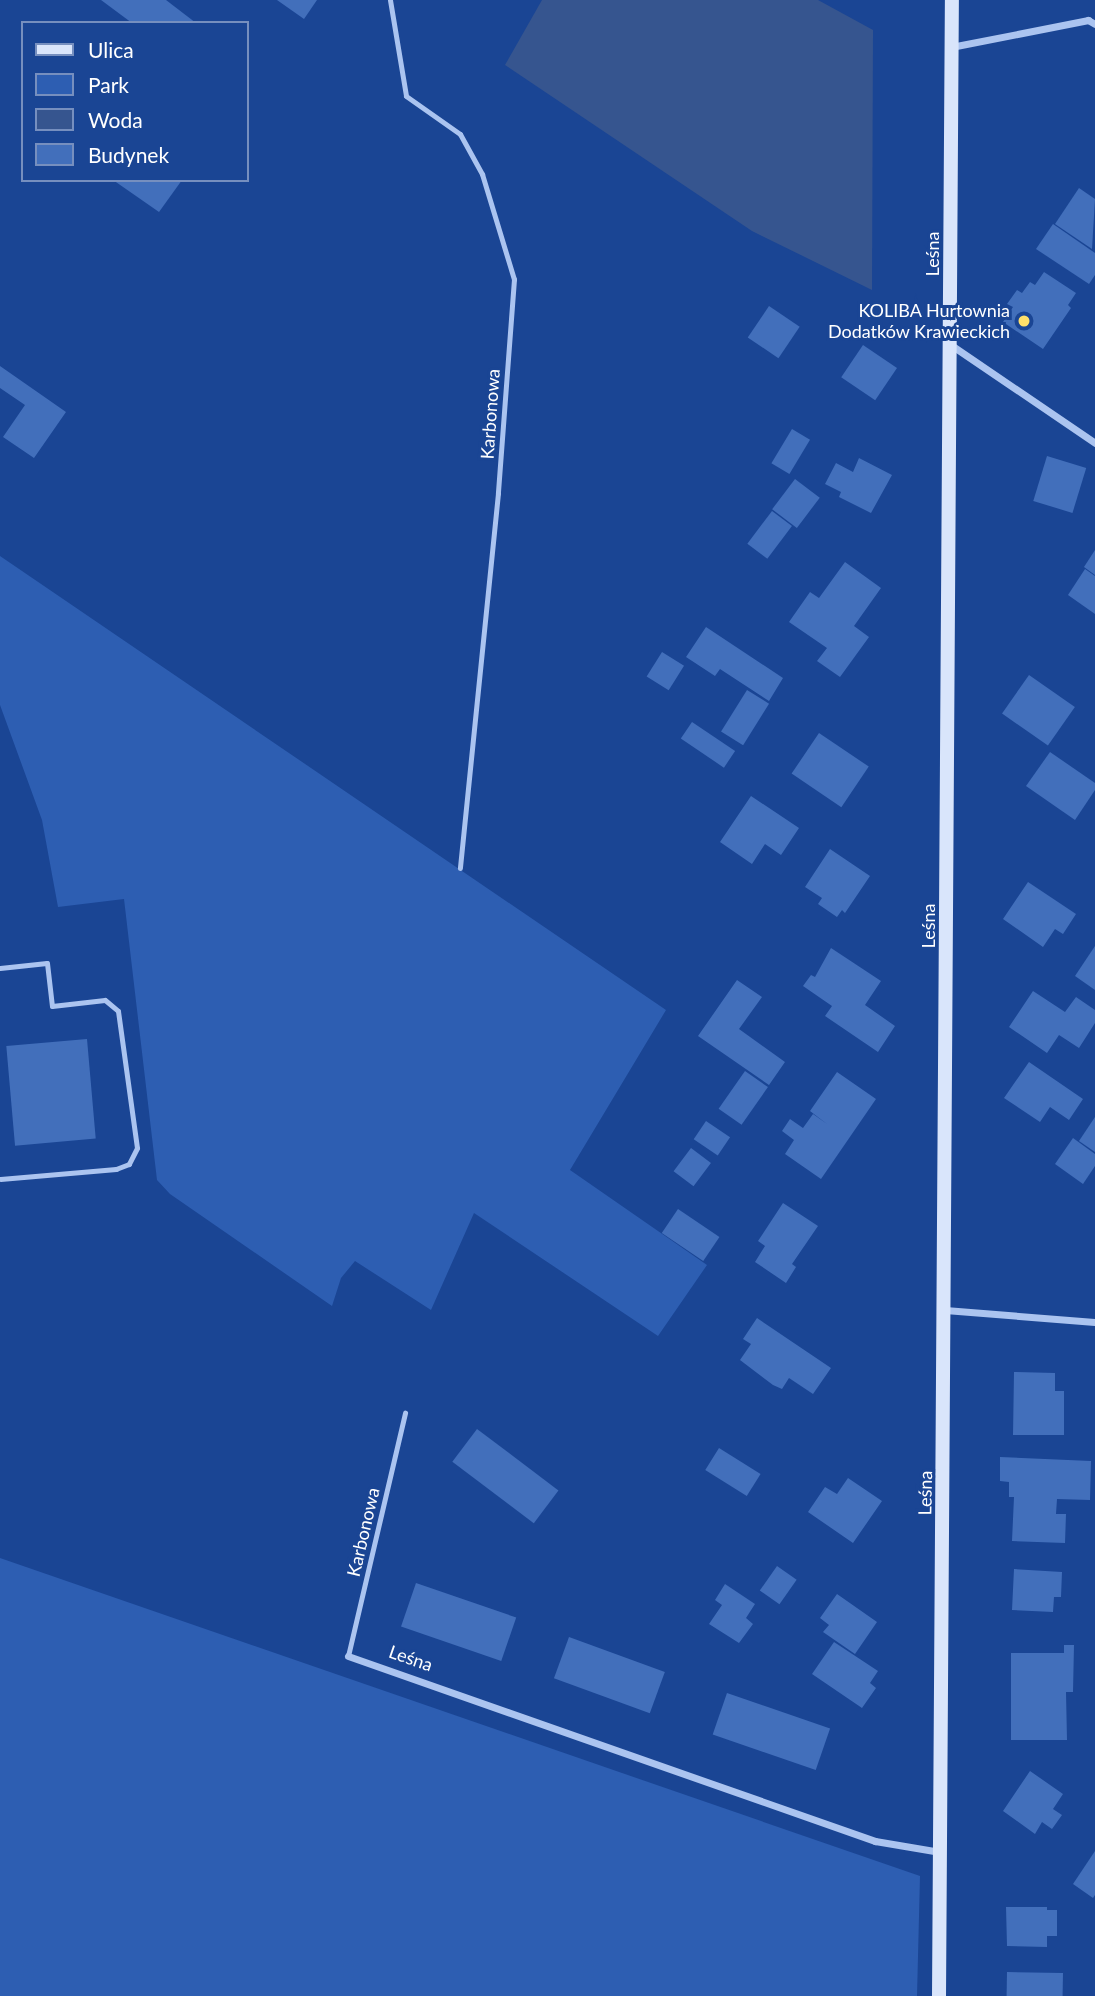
<!DOCTYPE html>
<meta charset="utf-8">
<style>
body{margin:0}
#map{position:relative;width:1095px;height:1996px;overflow:hidden;background:#1a4594;font-family:Lato,sans-serif}
div>[style]{position:absolute}
.green>*{inset:0;background:#2d5eb2}
.water>*{inset:0;background:#36558f}
.building>*{inset:0;background:#426fbb;transform-origin:0 0}
.lane>*{height:5px;margin:-2.5px;padding:0 2.5px;transform-origin:2.5px;border-radius:2.5px;background:#abc4f0}
.street>*{height:7px;margin:-3.5px;padding:0 3.5px;transform-origin:3.5px;border-radius:3.5px;background:#abc4f0}
.secondary>*{height:14px;margin:-7px;padding:0 7px;transform-origin:7px;border-radius:7px;background:#d9e5fb}
.dots>*{width:19px;height:19px;translate:-50% -50%;box-sizing:border-box;border:4px solid #1a4594;border-radius:50%}
span{translate:-50% -50%;white-space:nowrap;text-align:center;line-height:1.15;-webkit-text-stroke:6px #1a4594;paint-order:stroke}
.street-label{font-size:18px;color:#fff}
.poi-label{font-size:18px;color:#fff}
.right{translate:-100% -50%;text-align:right}
.legend{position:absolute;left:21px;top:21px;width:228px;height:161px;box-sizing:border-box;background:#1a4594;border:2px solid #768fbf;margin:0;padding:9px 12px;list-style:none;font-size:21px;color:#fff}
.legend li{display:flex;align-items:center;gap:14px;height:35px}
.legend b{width:35px;border:2px solid #768fbf}
</style>
<div id="map">
<div class="green">
<div style="clip-path:polygon(0 556px,666px 1010px,570px 1170px,707px 1265px,658px 1336px,474px 1213px,431px 1310px,355px 1261px,341px 1278px,332px 1306px,170px 1194px,157px 1180px,124px 899px,58px 907px,42px 820px,0 705px)"></div>
<div style="clip-path:polygon(0 1558px,920px 1876px,917px 1996px,0 1996px)"></div>
</div>
<div class="water">
<div style="clip-path:polygon(542px 0,818px 0,873px 30px,872px 290px,752px 231px,505px 65px)"></div>
</div>
<div class="building">
<div style="clip-path:polygon(101px 0,166px 0,196px 23px,132px 23px)"></div>
<div style="clip-path:polygon(277px 0,317px 0,304px 19px)"></div>
<div style="clip-path:polygon(113px 180px,182px 180px,159px 212px)"></div>
<div style="clip-path:polygon(1079px 188px,1095px 199px,1092px 249px,1055px 224px)"></div>
<div style="clip-path:polygon(1053px 224px,1095px 253px,1095px 275px,1089px 284px,1036px 249px)"></div>
<div style="clip-path:polygon(1044px 272px,1076px 293px,1068px 305px,1071px 308px,1043px 349px,1003px 322px,1013px 307px,1007px 304px,1017px 290px,1022px 293px,1030px 282px,1035px 285px)"></div>
<div style="left:769px;top:306px;width:37px;height:38px;rotate:34deg"></div>
<div style="left:863px;top:345px;width:41px;height:39px;rotate:34deg"></div>
<div style="clip-path:polygon(0 366px,66px 412px,34px 458px,3px 437px,25px 405px,0 388px)"></div>
<div style="left:792px;top:429px;width:21px;height:40px;rotate:31deg"></div>
<div style="left:1047px;top:456px;width:41px;height:47px;rotate:17deg"></div>
<div style="clip-path:polygon(859px 458px,892px 475px,871px 513px,839px 497px,841px 492px,825px 484px,836px 463px,853px 472px)"></div>
<div style="left:795px;top:479px;width:31px;height:38px;rotate:37deg"></div>
<div style="left:772px;top:511px;width:25px;height:41px;rotate:37deg"></div>
<div style="clip-path:polygon(1095px 550px,1095px 575px,1084px 567px)"></div>
<div style="clip-path:polygon(845px 562px,881px 588px,854px 626px,869px 637px,840px 677px,817px 661px,827px 648px,789px 622px,810px 592px,819px 598px)"></div>
<div style="clip-path:polygon(1085px 569px,1095px 576px,1095px 614px,1068px 595px)"></div>
<div style="clip-path:polygon(706px 627px,783px 678px,769px 701px,720px 669px,715px 676px,686px 657px)"></div>
<div style="left:662px;top:652px;width:26px;height:29px;rotate:32deg"></div>
<div style="left:1029px;top:675px;width:56px;height:47px;rotate:35deg"></div>
<div style="left:747px;top:690px;width:26px;height:49px;rotate:32deg"></div>
<div style="left:692px;top:722px;width:52px;height:20px;rotate:34deg"></div>
<div style="left:819px;top:733px;width:60px;height:49px;rotate:34deg"></div>
<div style="clip-path:polygon(1050px 752px,1095px 783px,1095px 790px,1075px 820px,1026px 786px)"></div>
<div style="clip-path:polygon(751px 796px,799px 828px,781px 855px,765px 844px,752px 864px,720px 842px)"></div>
<div style="clip-path:polygon(830px 849px,870px 876px,845px 913px,842px 910px,837px 917px,818px 904px,822px 898px,805px 887px)"></div>
<div style="clip-path:polygon(1028px 882px,1076px 914px,1063px 934px,1055px 929px,1043px 947px,1003px 919px)"></div>
<div style="clip-path:polygon(1095px 946px,1095px 990px,1075px 976px)"></div>
<div style="clip-path:polygon(831px 948px,881px 981px,865px 1005px,895px 1026px,878px 1052px,825px 1016px,832px 1006px,803px 986px,811px 975px,815px 977px)"></div>
<div style="clip-path:polygon(737px 980px,762px 997px,739px 1029px,785px 1062px,769px 1085px,698px 1036px)"></div>
<div style="clip-path:polygon(1033px 991px,1065px 1012px,1076px 997px,1095px 1010px,1095px 1023px,1079px 1048px,1059px 1035px,1047px 1053px,1009px 1027px)"></div>
<div style="left:87px;top:1039px;width:100px;height:81px;rotate:85deg"></div>
<div style="clip-path:polygon(1029px 1062px,1083px 1099px,1069px 1120px,1050px 1107px,1040px 1122px,1004px 1098px)"></div>
<div style="left:745px;top:1071px;width:28px;height:46px;rotate:35deg"></div>
<div style="clip-path:polygon(837px 1072px,876px 1099px,821px 1179px,785px 1154px,794px 1140px,782px 1131px,790px 1119px,803px 1128px,813px 1114px,827px 1124px,810px 1111px)"></div>
<div style="clip-path:polygon(1095px 1117px,1095px 1152px,1079px 1141px)"></div>
<div style="left:706px;top:1121px;width:29px;height:22px;rotate:34deg"></div>
<div style="clip-path:polygon(1073px 1138px,1095px 1154px,1095px 1166px,1083px 1184px,1055px 1164px)"></div>
<div style="left:691px;top:1148px;width:25px;height:29px;rotate:37deg"></div>
<div style="clip-path:polygon(783px 1203px,818px 1226px,792px 1264px,796px 1267px,786px 1283px,755px 1262px,765px 1246px,758px 1241px)"></div>
<div style="left:678px;top:1209px;width:50px;height:29px;rotate:34deg"></div>
<div style="clip-path:polygon(757px 1318px,831px 1368px,813px 1394px,789px 1378px,782px 1389px,773px 1385px,740px 1360px,751px 1344px,743px 1339px)"></div>
<div style="clip-path:polygon(1014px 1372px,1055px 1373px,1055px 1391px,1064px 1391px,1064px 1435px,1013px 1435px)"></div>
<div style="left:477px;top:1429px;width:102px;height:41px;rotate:37deg"></div>
<div style="left:719px;top:1448px;width:49px;height:26px;rotate:32deg"></div>
<div style="clip-path:polygon(1000px 1457px,1091px 1461px,1090px 1500px,1057px 1499px,1056px 1514px,1066px 1514px,1065px 1543px,1012px 1541px,1014px 1497px,1009px 1497px,1009px 1482px,1000px 1481px)"></div>
<div style="clip-path:polygon(848px 1478px,882px 1501px,853px 1543px,808px 1512px,825px 1487px,837px 1494px)"></div>
<div style="left:777px;top:1566px;width:24px;height:30px;rotate:35deg"></div>
<div style="clip-path:polygon(1014px 1569px,1062px 1572px,1061px 1597px,1054px 1597px,1053px 1612px,1012px 1610px)"></div>
<div style="left:416px;top:1583px;width:106px;height:46px;rotate:19deg"></div>
<div style="clip-path:polygon(725px 1584px,755px 1604px,746px 1618px,753px 1624px,739px 1643px,709px 1624px,722px 1605px,715px 1600px)"></div>
<div style="clip-path:polygon(837px 1594px,877px 1622px,855px 1654px,823px 1632px,829px 1625px,820px 1618px)"></div>
<div style="left:569px;top:1637px;width:102px;height:44px;rotate:20deg"></div>
<div style="clip-path:polygon(834px 1642px,878px 1671px,870px 1683px,876px 1688px,862px 1708px,812px 1674px)"></div>
<div style="clip-path:polygon(1064px 1645px,1074px 1645px,1073px 1692px,1066px 1692px,1067px 1740px,1011px 1740px,1011px 1653px,1064px 1653px)"></div>
<div style="left:727px;top:1693px;width:109px;height:44px;rotate:19deg"></div>
<div style="clip-path:polygon(1030px 1771px,1063px 1794px,1053px 1809px,1062px 1815px,1052px 1829px,1042px 1822px,1035px 1834px,1003px 1811px)"></div>
<div style="clip-path:polygon(1095px 1851px,1095px 1895px,1093px 1898px,1073px 1884px)"></div>
<div style="clip-path:polygon(1006px 1907px,1047px 1907px,1047px 1910px,1057px 1910px,1057px 1936px,1047px 1936px,1047px 1947px,1007px 1946px)"></div>
<div style="left:1007px;top:1972px;width:56px;height:24px;rotate:1deg"></div>
</div>
<div class="lane">
<div style="left:390px;top:0;width:97px;rotate:80.5deg"></div>
<div style="left:406px;top:96px;width:66px;rotate:35.1deg"></div>
<div style="left:460px;top:134px;width:46px;rotate:61.2deg"></div>
<div style="left:482px;top:174px;width:110px;rotate:73.1deg"></div>
<div style="left:514px;top:279px;width:215px;rotate:94.3deg"></div>
<div style="left:498px;top:493px;width:377px;rotate:95.8deg"></div>
<div style="left:0;top:968px;width:47px;rotate:-6.1deg"></div>
<div style="left:47px;top:963px;width:43px;rotate:83.4deg"></div>
<div style="left:52px;top:1006px;width:53px;rotate:-6.5deg"></div>
<div style="left:105px;top:1000px;width:17px;rotate:40deg"></div>
<div style="left:118px;top:1011px;width:138px;rotate:82.1deg"></div>
<div style="left:137px;top:1148px;width:18px;rotate:117deg"></div>
<div style="left:129px;top:1164px;width:14px;rotate:159deg"></div>
<div style="left:116px;top:1169px;width:116px;rotate:175.1deg"></div>
<div style="left:348px;top:1656px;width:250px;rotate:-76.8deg"></div>
</div>
<div class="street">
<div style="left:951px;top:47px;width:140px;rotate:-11.1deg"></div>
<div style="left:1088px;top:20px;width:8px;rotate:30deg"></div>
<div style="left:951px;top:345px;width:174px;rotate:34.2deg"></div>
<div style="left:945px;top:1310px;width:150px;rotate:4.6deg"></div>
<div style="left:348px;top:1656px;width:559px;rotate:19.34deg"></div>
<div style="left:875px;top:1841px;width:66px;rotate:9.6deg"></div>
</div>
<div class="secondary">
<div style="left:939px;top:1996px;width:1996px;rotate:-89.63deg"></div>
</div>
<div class="dots">
<div style="left:1024px;top:321px;background:#ffe06a"></div>
</div>
<div class="street-label">
<span style="left:932px;top:254px;rotate:-90deg">Leśna</span>
<span style="left:490px;top:414px;rotate:-86deg">Karbonowa</span>
<span style="left:928px;top:926px;rotate:-90deg">Leśna</span>
<span style="left:925px;top:1493px;rotate:-89deg">Leśna</span>
<span style="left:363px;top:1532px;rotate:-77deg">Karbonowa</span>
<span style="left:411px;top:1658px;rotate:19deg">Leśna</span>
</div>
<div class="poi-label">
<span class="right" style="left:1010px;top:321px">KOLIBA Hurtownia<br>Dodatków Krawieckich</span>
</div>
<ul class="legend">
<li><b style="height:9px;background:#d9e5fb"></b>Ulica</li>
<li><b style="height:19px;background:#2d5eb2"></b>Park</li>
<li><b style="height:19px;background:#36558f"></b>Woda</li>
<li><b style="height:19px;background:#426fbb"></b>Budynek</li>
</ul>
</div>
